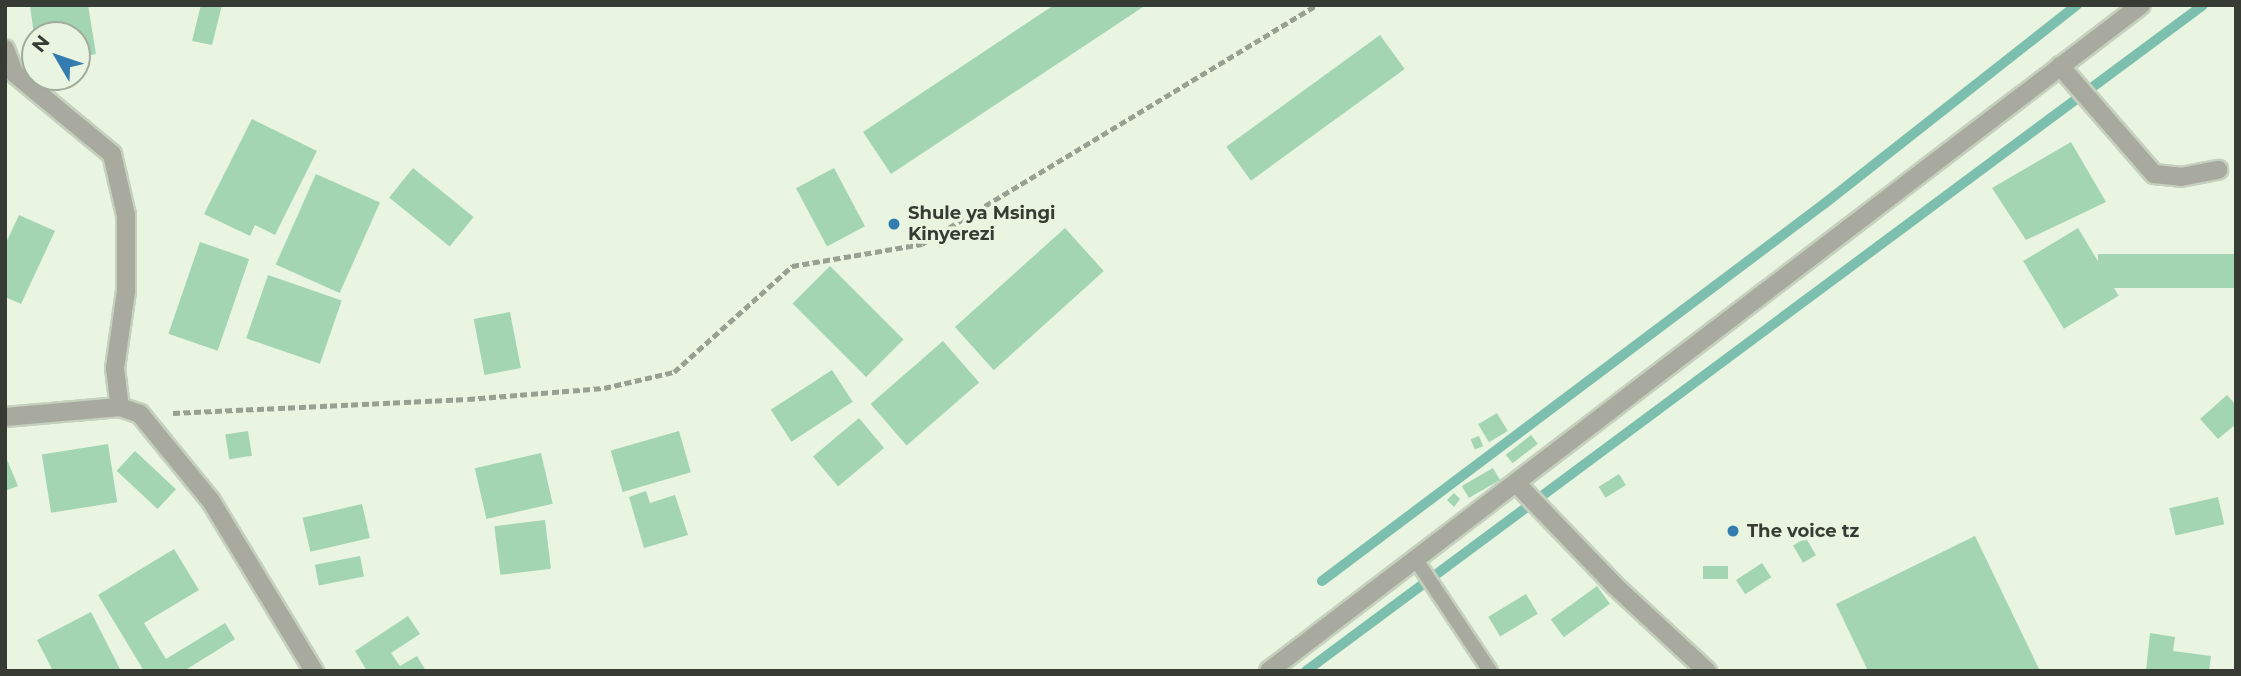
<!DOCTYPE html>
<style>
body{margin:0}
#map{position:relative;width:2241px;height:676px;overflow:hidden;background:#e9f5e0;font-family:Montserrat,sans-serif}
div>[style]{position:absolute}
.stream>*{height:10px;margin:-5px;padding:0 5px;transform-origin:5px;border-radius:5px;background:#7dbfae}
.building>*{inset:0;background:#a3d5b2;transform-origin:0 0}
.path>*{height:4.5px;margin-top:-2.25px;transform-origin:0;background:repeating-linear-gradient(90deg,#97a091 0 7px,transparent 0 10.5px)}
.roads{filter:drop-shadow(2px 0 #c5d0bd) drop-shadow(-2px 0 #c5d0bd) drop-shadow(0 2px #c5d0bd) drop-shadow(0 -2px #c5d0bd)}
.service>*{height:14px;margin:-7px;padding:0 7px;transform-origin:7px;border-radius:7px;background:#a8a99f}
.minor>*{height:18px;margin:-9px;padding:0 9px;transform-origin:9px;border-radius:9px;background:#a8a99f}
.tertiary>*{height:18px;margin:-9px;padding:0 9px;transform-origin:9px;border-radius:9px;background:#a8a99f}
.dots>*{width:19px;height:19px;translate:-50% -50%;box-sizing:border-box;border:4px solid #e9f5e0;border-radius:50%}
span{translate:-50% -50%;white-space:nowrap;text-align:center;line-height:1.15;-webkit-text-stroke:7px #e9f5e0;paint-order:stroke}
.poi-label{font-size:18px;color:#363b33;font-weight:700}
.left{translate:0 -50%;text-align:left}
.frame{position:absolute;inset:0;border:7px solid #363b33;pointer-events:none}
.north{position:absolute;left:21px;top:21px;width:70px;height:70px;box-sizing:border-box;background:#e9f5e0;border:2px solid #a1ab9b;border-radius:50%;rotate:309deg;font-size:19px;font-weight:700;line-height:28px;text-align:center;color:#363b33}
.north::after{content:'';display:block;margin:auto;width:24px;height:32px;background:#327cb0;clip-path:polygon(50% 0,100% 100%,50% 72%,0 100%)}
</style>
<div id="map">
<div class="stream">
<div style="left:1322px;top:581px;width:628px;rotate:-36.91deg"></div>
<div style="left:1824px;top:204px;width:322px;rotate:-38.2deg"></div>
<div style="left:1306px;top:671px;width:1117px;rotate:-36.59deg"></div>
</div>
<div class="building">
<div style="clip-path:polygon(88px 5px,96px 54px,77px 58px,77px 35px,34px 35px,30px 6px)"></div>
<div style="clip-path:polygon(201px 5px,222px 5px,212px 45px,192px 41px)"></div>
<div style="clip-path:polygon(1054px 5px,1146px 5px,891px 174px,863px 132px)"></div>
<div style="left:1380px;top:35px;width:42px;height:190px;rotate:54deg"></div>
<div style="clip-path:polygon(252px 119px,317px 151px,275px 235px,255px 225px,250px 236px,204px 214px)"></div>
<div style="clip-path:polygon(2071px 142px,2106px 202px,2026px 240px,1992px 188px)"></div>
<div style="left:413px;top:168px;width:78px;height:38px;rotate:39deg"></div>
<div style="left:834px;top:168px;width:66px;height:43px;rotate:62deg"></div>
<div style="left:316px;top:174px;width:70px;height:99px;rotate:24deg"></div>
<div style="clip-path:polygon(19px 215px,55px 231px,21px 304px,5px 297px,5px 245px)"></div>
<div style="left:1065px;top:228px;width:58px;height:148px;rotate:48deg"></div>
<div style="left:2078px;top:228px;width:79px;height:64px;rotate:59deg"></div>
<div style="left:200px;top:242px;width:52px;height:97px;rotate:19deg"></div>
<div style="left:2236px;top:254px;width:34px;height:138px;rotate:90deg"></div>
<div style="left:830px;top:266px;width:104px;height:53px;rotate:45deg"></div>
<div style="left:268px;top:275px;width:78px;height:67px;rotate:19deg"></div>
<div style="left:510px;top:312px;width:57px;height:37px;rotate:79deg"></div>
<div style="left:943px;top:341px;width:55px;height:96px;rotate:49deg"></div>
<div style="left:832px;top:370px;width:38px;height:73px;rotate:57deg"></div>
<div style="clip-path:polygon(2227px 395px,2236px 405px,2236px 424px,2218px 439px,2200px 419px)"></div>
<div style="left:1497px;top:413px;width:21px;height:22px;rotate:59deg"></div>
<div style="left:859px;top:418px;width:39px;height:60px;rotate:50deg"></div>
<div style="left:248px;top:431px;width:25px;height:23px;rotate:81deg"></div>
<div style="left:679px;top:431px;width:43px;height:71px;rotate:74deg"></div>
<div style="left:1531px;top:435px;width:11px;height:32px;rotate:52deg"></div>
<div style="left:1479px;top:436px;width:11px;height:9px;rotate:68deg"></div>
<div style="left:108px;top:444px;width:59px;height:67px;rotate:81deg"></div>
<div style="left:135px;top:451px;width:56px;height:27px;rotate:43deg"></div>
<div style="left:541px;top:453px;width:52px;height:68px;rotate:77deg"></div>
<div style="clip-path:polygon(5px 455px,18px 486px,5px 491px)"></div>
<div style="left:1493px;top:468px;width:14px;height:36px;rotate:60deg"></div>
<div style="left:1619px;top:474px;width:13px;height:24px;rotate:58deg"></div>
<div style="clip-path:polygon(646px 491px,650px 503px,675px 495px,688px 535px,644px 548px,629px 497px)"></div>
<div style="clip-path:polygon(1454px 493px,1460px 499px,1454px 507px,1447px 500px)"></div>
<div style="left:2218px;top:497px;width:28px;height:50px;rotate:77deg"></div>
<div style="left:362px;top:504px;width:35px;height:61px;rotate:77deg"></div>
<div style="left:545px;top:520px;width:49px;height:51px;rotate:83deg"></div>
<div style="clip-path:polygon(1975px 536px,2040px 671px,1868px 671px,1836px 604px)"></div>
<div style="left:1806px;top:538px;width:20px;height:15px;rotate:60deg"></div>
<div style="clip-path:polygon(174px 549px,199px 590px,144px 623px,166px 659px,225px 623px,235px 639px,184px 671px,144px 671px,98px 595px)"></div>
<div style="left:360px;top:556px;width:21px;height:46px;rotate:79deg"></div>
<div style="left:1762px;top:563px;width:17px;height:31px;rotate:57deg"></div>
<div style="left:1703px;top:566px;width:25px;height:13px"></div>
<div style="left:1597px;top:586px;width:22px;height:57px;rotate:54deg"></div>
<div style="left:1526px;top:594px;width:23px;height:44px;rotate:59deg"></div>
<div style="clip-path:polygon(91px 612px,121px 671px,53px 671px,37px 640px)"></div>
<div style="clip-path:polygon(408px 616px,420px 634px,391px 653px,400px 666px,417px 656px,426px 671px,367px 671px,355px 651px)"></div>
<div style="clip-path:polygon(2150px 633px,2175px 637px,2173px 651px,2211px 656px,2209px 671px,2146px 671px)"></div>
</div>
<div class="path">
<div style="left:173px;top:413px;width:295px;rotate:-2.7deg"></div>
<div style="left:468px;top:399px;width:136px;rotate:-4.6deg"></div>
<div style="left:604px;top:388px;width:72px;rotate:-12.9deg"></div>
<div style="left:674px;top:372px;width:159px;rotate:-41.9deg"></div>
<div style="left:792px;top:266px;width:132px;rotate:-9.6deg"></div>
<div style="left:922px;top:244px;width:462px;rotate:-31.2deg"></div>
</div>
<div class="roads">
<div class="service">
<div style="left:1416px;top:560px;width:133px;rotate:56.3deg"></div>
</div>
<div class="minor">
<div style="left:5px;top:49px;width:26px;rotate:69deg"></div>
<div style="left:14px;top:73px;width:127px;rotate:39.6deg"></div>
<div style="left:112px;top:154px;width:63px;rotate:77.1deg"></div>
<div style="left:126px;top:215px;width:76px;rotate:90deg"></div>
<div style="left:126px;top:291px;width:78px;rotate:98.1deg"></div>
<div style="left:115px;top:368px;width:39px;rotate:83deg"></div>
<div style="left:2060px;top:66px;width:143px;rotate:49deg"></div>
<div style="left:2154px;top:174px;width:27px;rotate:6deg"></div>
<div style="left:2181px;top:177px;width:38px;rotate:-11deg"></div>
<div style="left:5px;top:417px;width:115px;rotate:-5deg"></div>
<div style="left:120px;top:407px;width:21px;rotate:19deg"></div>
<div style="left:140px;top:414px;width:112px;rotate:50.8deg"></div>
<div style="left:211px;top:501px;width:199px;rotate:58.8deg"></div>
<div style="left:1516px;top:483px;width:141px;rotate:46.1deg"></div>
<div style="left:1614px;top:585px;width:127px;rotate:42.8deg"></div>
</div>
<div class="tertiary">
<div style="left:1269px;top:671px;width:1097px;rotate:-37.37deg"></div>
</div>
</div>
<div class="dots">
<div style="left:894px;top:224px;background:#327cb0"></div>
<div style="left:1733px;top:531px;background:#327cb0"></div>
</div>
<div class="poi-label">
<span class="left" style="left:908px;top:224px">Shule ya Msingi<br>Kinyerezi</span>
<span class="left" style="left:1747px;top:531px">The voice tz</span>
</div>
<div class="frame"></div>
<div class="north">N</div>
</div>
